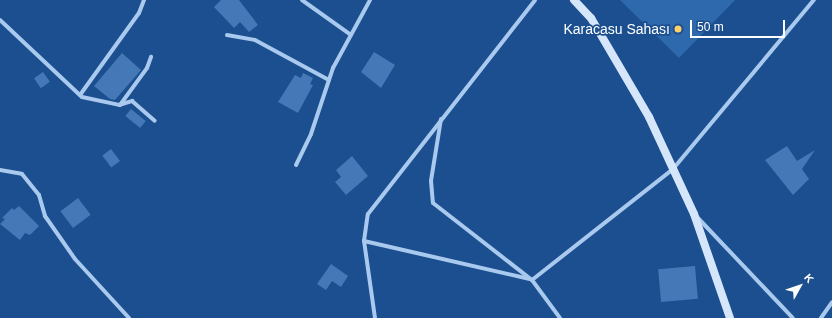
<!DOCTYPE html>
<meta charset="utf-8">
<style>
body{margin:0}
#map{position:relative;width:832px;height:318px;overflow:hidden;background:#1b4f8f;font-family:Helvetica,sans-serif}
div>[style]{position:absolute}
.green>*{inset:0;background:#2e69ad}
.building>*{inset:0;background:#4478b7;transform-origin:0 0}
.street>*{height:4px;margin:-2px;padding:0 2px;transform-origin:2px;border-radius:2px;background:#a9c9ee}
.secondary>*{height:8px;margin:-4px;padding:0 4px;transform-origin:4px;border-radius:4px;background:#d6e6fa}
.dots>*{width:11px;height:11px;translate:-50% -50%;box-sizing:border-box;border:2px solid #1b4f8f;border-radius:50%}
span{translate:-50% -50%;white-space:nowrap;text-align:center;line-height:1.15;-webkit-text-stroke:3.5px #1b4f8f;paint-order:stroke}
.poi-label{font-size:14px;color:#fff}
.right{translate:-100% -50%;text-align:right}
.north{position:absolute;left:780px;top:266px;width:40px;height:40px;-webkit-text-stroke:3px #1b4f8f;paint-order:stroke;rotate:50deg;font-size:11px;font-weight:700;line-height:16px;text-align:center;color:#fff}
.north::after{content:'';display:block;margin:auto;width:14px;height:18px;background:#fff;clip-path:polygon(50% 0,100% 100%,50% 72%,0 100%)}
.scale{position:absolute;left:690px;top:20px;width:95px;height:18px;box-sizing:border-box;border:2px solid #fff;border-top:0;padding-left:5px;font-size:12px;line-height:14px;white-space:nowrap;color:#fff;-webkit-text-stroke:3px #1b4f8f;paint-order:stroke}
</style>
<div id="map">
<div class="green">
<div style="clip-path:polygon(620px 0,735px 0,679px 58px)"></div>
</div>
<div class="building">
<div style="clip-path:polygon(221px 0,239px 0,258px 25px,249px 32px,240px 22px,234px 28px,214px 7px)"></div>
<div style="clip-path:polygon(374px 52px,395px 65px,381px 88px,361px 72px)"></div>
<div style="clip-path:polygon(122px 53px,141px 70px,115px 100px,110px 99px,94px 86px)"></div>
<div style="left:43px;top:72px;width:12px;height:11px;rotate:55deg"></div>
<div style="clip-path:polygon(303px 73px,313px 78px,310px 84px,313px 85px,298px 113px,278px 102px,295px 75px,301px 78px)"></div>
<div style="left:131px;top:109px;width:19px;height:9px;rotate:39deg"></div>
<div style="clip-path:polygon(787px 146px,797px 161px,815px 150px,802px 169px,809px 179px,793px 195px,765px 160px)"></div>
<div style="left:111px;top:149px;width:15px;height:11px;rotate:53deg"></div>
<div style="clip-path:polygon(352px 156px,368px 176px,346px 195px,335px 182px,341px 177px,336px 170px)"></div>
<div style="left:78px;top:198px;width:21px;height:22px;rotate:53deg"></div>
<div style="clip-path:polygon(19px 206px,39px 226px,30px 235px,25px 233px,20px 240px,0 224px,5px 219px,2px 218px,12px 208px,14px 210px)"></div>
<div style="clip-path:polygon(331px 264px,348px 276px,341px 287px,332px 281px,326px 290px,317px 284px)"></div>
<div style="left:695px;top:266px;width:33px;height:37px;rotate:85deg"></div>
</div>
<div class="street">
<div style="left:302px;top:0;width:60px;rotate:35.5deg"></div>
<div style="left:0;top:20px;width:112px;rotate:43.2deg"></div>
<div style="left:82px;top:97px;width:38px;rotate:12deg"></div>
<div style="left:119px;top:105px;width:14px;rotate:-17deg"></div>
<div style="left:132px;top:101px;width:30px;rotate:41deg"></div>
<div style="left:227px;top:35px;width:28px;rotate:10deg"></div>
<div style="left:255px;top:40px;width:84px;rotate:28.4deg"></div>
<div style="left:80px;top:95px;width:101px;rotate:-54.3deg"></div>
<div style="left:139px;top:13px;width:14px;rotate:-69deg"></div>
<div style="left:120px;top:105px;width:46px;rotate:-53.9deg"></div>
<div style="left:147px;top:68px;width:12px;rotate:-70deg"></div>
<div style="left:441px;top:119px;width:63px;rotate:99.2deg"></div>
<div style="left:431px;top:181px;width:22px;rotate:85deg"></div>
<div style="left:433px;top:203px;width:125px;rotate:37.9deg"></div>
<div style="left:532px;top:280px;width:47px;rotate:53.6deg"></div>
<div style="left:296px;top:165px;width:34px;rotate:-64deg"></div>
<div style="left:311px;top:134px;width:70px;rotate:-71.6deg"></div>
<div style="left:333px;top:68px;width:77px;rotate:-61.4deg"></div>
<div style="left:0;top:170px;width:22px;rotate:10deg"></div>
<div style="left:22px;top:174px;width:27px;rotate:51deg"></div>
<div style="left:39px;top:195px;width:22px;rotate:74deg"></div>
<div style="left:45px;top:216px;width:52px;rotate:55.1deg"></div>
<div style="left:75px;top:259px;width:80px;rotate:47.5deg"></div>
<div style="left:697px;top:217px;width:139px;rotate:46.5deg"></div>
<div style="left:364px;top:241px;width:170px;rotate:12.9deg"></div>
<div style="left:532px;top:280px;width:179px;rotate:-38.2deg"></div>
<div style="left:673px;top:169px;width:220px;rotate:-50.2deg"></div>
<div style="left:375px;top:318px;width:78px;rotate:-98.1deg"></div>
<div style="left:364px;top:241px;width:27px;rotate:-82deg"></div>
<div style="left:368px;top:214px;width:271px;rotate:-52deg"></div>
<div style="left:821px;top:318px;width:19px;rotate:-55deg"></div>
</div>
<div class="secondary">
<div style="left:574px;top:0;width:25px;rotate:47deg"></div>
<div style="left:591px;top:18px;width:115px;rotate:59.6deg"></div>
<div style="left:649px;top:117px;width:107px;rotate:65.1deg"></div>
<div style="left:694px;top:214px;width:110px;rotate:70.9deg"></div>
</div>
<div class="dots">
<div style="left:678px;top:29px;background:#ffd166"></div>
</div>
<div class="poi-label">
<span class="right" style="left:670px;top:29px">Karacasu Sahası</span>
</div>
<div class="north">K</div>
<div class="scale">50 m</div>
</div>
